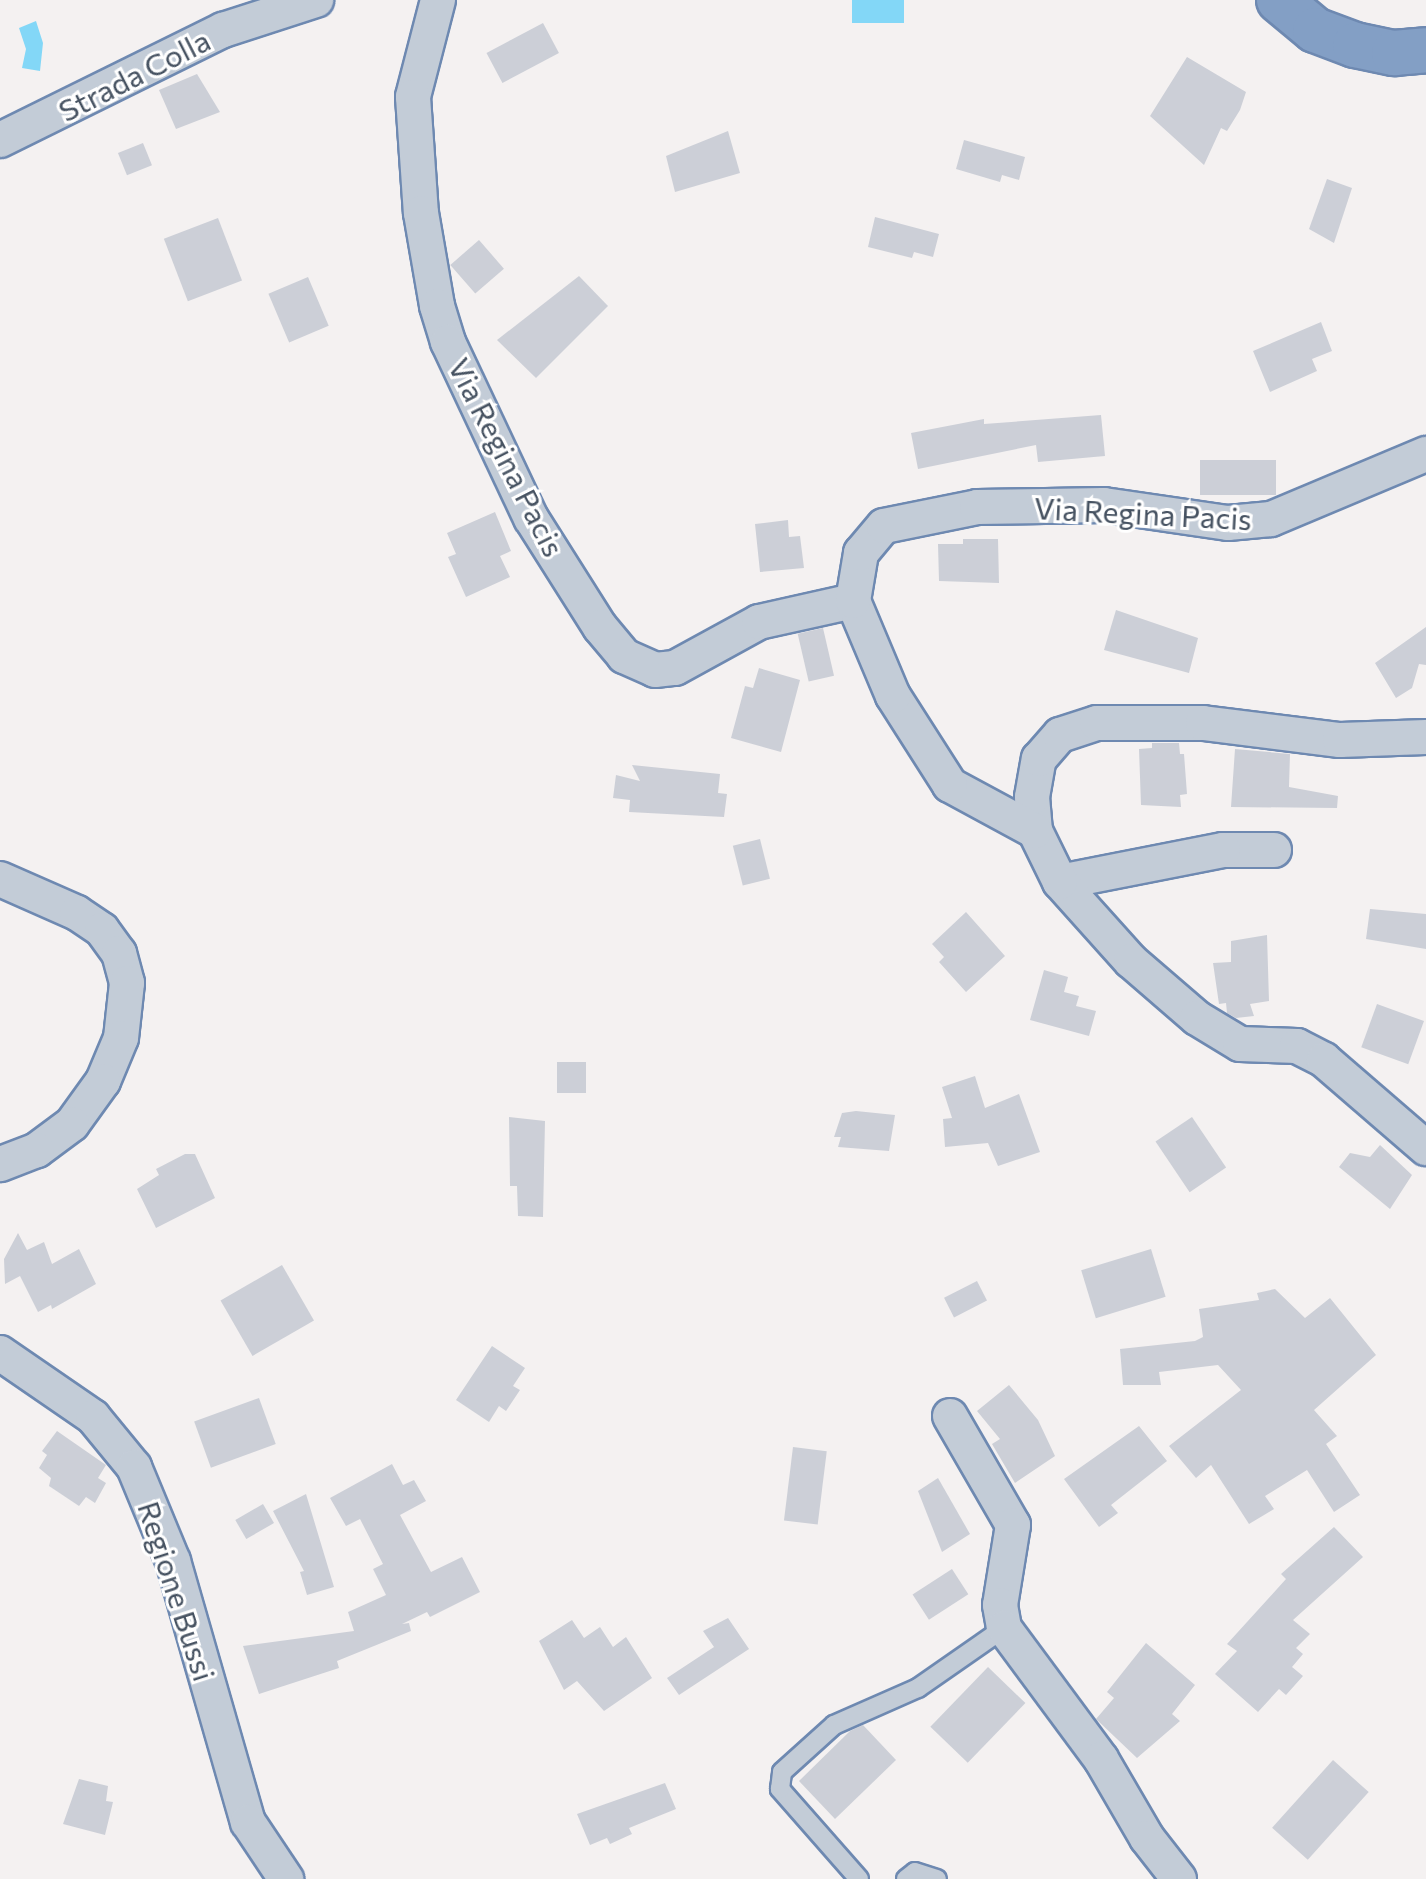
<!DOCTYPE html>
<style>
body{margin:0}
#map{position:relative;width:1426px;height:1879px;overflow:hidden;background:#f4f1f1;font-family:Commissioner,sans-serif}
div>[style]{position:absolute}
.water>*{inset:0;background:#83d7f7;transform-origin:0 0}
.building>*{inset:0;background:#cccfd7;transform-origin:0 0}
.roads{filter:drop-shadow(2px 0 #6e89b1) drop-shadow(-2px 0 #6e89b1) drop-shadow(0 2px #6e89b1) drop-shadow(0 -2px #6e89b1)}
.service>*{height:18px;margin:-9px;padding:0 9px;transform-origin:9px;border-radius:9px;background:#c3ccd7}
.minor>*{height:34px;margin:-17px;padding:0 17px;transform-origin:17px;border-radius:17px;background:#c3ccd7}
.motorway>*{height:44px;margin:-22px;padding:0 22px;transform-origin:22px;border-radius:22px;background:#839fc5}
span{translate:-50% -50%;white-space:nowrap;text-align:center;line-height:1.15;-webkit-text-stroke:6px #fff;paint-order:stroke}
.street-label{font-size:30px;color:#465261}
</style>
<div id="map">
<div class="water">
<div style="left:852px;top:0;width:52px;height:23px"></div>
<div style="clip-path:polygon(36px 21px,43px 43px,40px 71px,22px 68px,26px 49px,19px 28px)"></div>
</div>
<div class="building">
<div style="left:543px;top:23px;width:34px;height:64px;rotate:62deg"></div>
<div style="clip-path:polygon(1187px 57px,1246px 92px,1240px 110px,1227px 131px,1221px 128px,1204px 165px,1150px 116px)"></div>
<div style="clip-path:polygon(197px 74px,220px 112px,176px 129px,159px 90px)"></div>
<div style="clip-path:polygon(728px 131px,740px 173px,675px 192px,666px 156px)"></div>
<div style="clip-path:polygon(964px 140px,1025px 157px,1019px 180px,1002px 175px,1000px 182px,956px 169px)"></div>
<div style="left:143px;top:143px;width:24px;height:27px;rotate:68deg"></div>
<div style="clip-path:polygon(1327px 179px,1352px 188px,1334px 243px,1309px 229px)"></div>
<div style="clip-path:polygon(875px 217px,939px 234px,933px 257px,914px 252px,912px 258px,868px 247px)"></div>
<div style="left:218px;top:218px;width:67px;height:58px;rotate:69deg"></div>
<div style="left:479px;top:240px;width:38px;height:38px;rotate:49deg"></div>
<div style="clip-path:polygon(579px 276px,608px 306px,536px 378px,497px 340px)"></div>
<div style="left:308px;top:277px;width:53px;height:43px;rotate:67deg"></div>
<div style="clip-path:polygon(1321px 322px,1332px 351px,1312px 359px,1317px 371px,1270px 392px,1253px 351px)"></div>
<div style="clip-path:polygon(1101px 415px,1105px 456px,1038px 462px,1036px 445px,918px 469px,911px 433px,984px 419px,984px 424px)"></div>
<div style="left:1276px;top:460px;width:35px;height:76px;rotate:90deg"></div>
<div style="clip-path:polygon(495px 512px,511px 551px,500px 556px,510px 577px,466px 597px,448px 557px,456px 554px,447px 533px)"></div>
<div style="clip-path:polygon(788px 520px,789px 537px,800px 536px,804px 568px,760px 572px,755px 524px)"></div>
<div style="clip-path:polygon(963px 539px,998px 539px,999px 583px,939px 581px,938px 544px,963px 544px)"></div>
<div style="clip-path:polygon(1116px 610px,1198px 638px,1189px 673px,1104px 650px)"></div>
<div style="clip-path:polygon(1426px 627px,1426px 665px,1419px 664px,1412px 688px,1396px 698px,1375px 663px)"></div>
<div style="left:823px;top:628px;width:49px;height:26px;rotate:77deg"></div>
<div style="clip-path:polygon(759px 668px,800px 680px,781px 752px,731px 738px,745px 686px,753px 688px)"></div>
<div style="clip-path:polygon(1152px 743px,1179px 743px,1180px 754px,1184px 754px,1187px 794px,1180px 795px,1181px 807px,1141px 805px,1139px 749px,1152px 748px)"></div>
<div style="clip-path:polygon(1235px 749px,1290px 754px,1289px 787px,1338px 796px,1337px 808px,1231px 807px)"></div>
<div style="clip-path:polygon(632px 765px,720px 774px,718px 793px,727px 794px,724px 817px,629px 812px,630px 800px,613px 798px,616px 775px,640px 781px)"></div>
<div style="left:760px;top:839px;width:41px;height:28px;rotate:76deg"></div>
<div style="clip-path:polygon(1370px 909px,1426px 914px,1426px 949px,1366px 939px)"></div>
<div style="clip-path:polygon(966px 912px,1005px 956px,966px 992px,939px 962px,944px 957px,932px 944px)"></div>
<div style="clip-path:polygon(1267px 935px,1269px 1001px,1250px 1004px,1254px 1016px,1236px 1018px,1227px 1013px,1226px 1003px,1219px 1004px,1213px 963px,1231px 962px,1231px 941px)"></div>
<div style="clip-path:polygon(1044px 970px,1068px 977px,1064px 992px,1079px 996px,1076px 1006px,1096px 1011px,1089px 1036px,1030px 1020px)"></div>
<div style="left:1377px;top:1004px;width:50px;height:46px;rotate:20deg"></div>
<div style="left:586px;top:1062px;width:31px;height:29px;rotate:90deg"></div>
<div style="clip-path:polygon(975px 1076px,985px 1108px,1019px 1094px,1040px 1152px,998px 1166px,988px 1143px,945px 1147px,943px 1119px,952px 1118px,942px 1087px)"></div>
<div style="clip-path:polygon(856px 1111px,895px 1115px,889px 1151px,838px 1147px,841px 1137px,834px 1137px,842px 1113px)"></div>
<div style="clip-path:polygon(509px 1117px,545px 1121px,543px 1217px,518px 1216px,517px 1186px,510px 1186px)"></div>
<div style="left:1192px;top:1117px;width:61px;height:44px;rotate:56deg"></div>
<div style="clip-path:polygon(1380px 1145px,1412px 1175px,1390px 1209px,1339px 1167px,1350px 1153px,1370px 1157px)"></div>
<div style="clip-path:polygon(185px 1154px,195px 1154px,215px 1198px,156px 1228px,137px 1189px,159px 1175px,156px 1169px)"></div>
<div style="clip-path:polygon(18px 1233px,27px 1250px,44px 1242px,52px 1264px,79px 1249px,96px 1284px,52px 1309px,51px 1305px,38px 1312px,20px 1276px,5px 1284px,4px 1259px)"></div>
<div style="left:1151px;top:1249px;width:50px;height:73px;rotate:73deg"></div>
<div style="left:282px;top:1265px;width:64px;height:71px;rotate:60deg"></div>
<div style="left:977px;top:1281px;width:22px;height:37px;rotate:63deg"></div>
<div style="clip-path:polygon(1275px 1289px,1305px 1318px,1330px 1298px,1376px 1355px,1314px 1410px,1337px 1436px,1326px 1444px,1360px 1495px,1334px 1512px,1307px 1470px,1265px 1496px,1274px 1509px,1249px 1524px,1211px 1465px,1196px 1478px,1169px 1446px,1241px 1390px,1218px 1365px,1159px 1372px,1161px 1385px,1123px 1385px,1120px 1349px,1195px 1341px,1203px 1337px,1199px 1309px,1259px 1300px,1257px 1293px)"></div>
<div style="clip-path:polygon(492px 1346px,525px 1368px,513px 1386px,520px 1390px,506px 1411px,499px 1406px,489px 1422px,456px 1400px)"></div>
<div style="clip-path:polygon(1009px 1385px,1038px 1420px,1055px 1456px,1015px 1483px,992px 1444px,1000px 1439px,977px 1411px)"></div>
<div style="left:259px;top:1398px;width:49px;height:69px;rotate:70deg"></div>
<div style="clip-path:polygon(1139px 1426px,1167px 1461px,1111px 1505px,1118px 1513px,1099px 1527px,1064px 1479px)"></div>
<div style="clip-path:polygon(57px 1431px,106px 1465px,98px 1478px,106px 1483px,95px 1503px,86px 1497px,79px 1506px,49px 1486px,51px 1478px,39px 1468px,47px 1455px,42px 1451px)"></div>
<div style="left:793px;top:1447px;width:34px;height:74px;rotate:7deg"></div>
<div style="clip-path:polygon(392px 1464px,403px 1485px,414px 1480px,426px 1501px,400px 1515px,431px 1572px,462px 1557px,480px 1592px,430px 1617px,427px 1612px,402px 1624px,409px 1623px,411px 1631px,337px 1661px,339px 1668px,259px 1694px,243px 1646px,354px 1631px,348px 1612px,386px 1595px,373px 1569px,383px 1564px,360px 1519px,346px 1526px,330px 1498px)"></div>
<div style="clip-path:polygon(938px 1478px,970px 1534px,942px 1552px,918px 1491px)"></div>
<div style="clip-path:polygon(306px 1494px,334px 1587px,307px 1595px,300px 1572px,304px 1571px,273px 1511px)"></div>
<div style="left:263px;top:1504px;width:22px;height:32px;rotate:60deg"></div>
<div style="clip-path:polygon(1334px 1527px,1363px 1557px,1293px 1620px,1310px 1634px,1296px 1648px,1303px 1654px,1292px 1667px,1303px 1676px,1286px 1695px,1279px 1689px,1258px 1712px,1215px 1674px,1237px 1651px,1227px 1644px,1286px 1579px,1281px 1574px)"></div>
<div style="left:952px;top:1569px;width:30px;height:47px;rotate:57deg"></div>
<div style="clip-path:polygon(728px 1618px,749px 1649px,679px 1695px,667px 1678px,714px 1647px,703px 1631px)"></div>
<div style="clip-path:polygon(572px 1620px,584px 1638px,600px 1627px,613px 1647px,626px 1637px,652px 1678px,604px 1711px,577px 1681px,564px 1690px,539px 1641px)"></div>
<div style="clip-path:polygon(1146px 1643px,1195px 1685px,1172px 1714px,1180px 1721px,1137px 1758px,1096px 1719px,1114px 1698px,1107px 1692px)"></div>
<div style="left:988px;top:1667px;width:52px;height:83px;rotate:44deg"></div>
<div style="clip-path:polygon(863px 1725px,896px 1760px,835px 1819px,799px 1781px,850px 1731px)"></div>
<div style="left:1333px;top:1760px;width:48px;height:91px;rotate:42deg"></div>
<div style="clip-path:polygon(79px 1779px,108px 1786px,106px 1801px,113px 1802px,105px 1835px,63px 1824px)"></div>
<div style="clip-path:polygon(665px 1783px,676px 1809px,629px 1828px,632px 1834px,610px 1844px,607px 1838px,590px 1845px,577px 1814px)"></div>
</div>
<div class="roads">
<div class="service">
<div style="left:859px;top:1879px;width:120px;rotate:-131.3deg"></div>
<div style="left:780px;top:1789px;width:17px;rotate:-83deg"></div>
<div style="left:782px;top:1772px;width:70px;rotate:-42.1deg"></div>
<div style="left:834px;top:1725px;width:92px;rotate:-23.8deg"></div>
<div style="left:918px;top:1688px;width:105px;rotate:-34.9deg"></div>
<div style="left:906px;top:1879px;width:11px;rotate:-38deg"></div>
<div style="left:915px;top:1872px;width:23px;rotate:18deg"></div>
</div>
<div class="minor">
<div style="left:438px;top:0;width:100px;rotate:104.5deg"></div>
<div style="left:413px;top:97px;width:116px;rotate:86.1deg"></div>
<div style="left:421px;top:213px;width:94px;rotate:80.2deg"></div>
<div style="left:437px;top:306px;width:38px;rotate:73deg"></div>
<div style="left:448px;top:342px;width:195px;rotate:64.8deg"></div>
<div style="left:531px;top:518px;width:129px;rotate:57.7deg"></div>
<div style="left:600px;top:627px;width:38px;rotate:50deg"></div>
<div style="left:624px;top:656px;width:34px;rotate:24deg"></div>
<div style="left:655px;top:670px;width:20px;rotate:-6deg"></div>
<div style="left:675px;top:668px;width:96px;rotate:-28.7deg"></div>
<div style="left:759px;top:622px;width:96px;rotate:-12.6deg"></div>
<div style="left:0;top:140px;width:249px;rotate:-26.3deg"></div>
<div style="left:223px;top:30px;width:98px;rotate:-17.9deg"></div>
<div style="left:1035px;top:831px;width:34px;rotate:-95deg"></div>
<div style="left:1032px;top:797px;width:39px;rotate:-80deg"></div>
<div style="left:1039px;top:759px;width:32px;rotate:-49deg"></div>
<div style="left:1060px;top:735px;width:39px;rotate:-18deg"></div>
<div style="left:1097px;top:723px;width:106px"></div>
<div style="left:1203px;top:723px;width:138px;rotate:7.1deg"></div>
<div style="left:1340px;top:740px;width:86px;rotate:-2deg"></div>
<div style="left:1274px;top:850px;width:51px;rotate:180deg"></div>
<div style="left:1223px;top:850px;width:166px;rotate:168.9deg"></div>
<div style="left:1060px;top:882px;width:106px;rotate:48.1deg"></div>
<div style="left:1131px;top:961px;width:87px;rotate:40.8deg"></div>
<div style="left:1197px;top:1018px;width:50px;rotate:31.2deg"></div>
<div style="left:1240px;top:1044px;width:57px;rotate:2deg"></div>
<div style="left:1297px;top:1046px;width:30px;rotate:27deg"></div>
<div style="left:1324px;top:1060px;width:135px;rotate:40.8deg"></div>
<div style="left:0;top:879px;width:84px;rotate:23.8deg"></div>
<div style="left:77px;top:913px;width:30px;rotate:34deg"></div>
<div style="left:102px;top:930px;width:29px;rotate:54deg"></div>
<div style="left:119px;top:953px;width:31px;rotate:75deg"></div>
<div style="left:127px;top:983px;width:55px;rotate:96.2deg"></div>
<div style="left:121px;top:1038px;width:47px;rotate:112.7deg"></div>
<div style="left:103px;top:1081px;width:53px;rotate:125.8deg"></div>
<div style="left:72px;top:1124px;width:44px;rotate:143.4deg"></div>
<div style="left:37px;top:1150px;width:40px;rotate:159deg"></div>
<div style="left:1060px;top:882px;width:57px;rotate:-116.1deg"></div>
<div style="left:1035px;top:831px;width:97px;rotate:-151.6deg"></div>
<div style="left:950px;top:785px;width:106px;rotate:-122.6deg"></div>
<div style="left:893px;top:696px;width:103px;rotate:-112.8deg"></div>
<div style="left:853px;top:601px;width:49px;rotate:-80.5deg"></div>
<div style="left:861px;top:553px;width:35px;rotate:-50deg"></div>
<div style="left:884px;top:526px;width:95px;rotate:-11.5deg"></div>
<div style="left:977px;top:507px;width:68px;rotate:-0.8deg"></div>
<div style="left:1045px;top:506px;width:59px;rotate:-1deg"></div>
<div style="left:1104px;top:505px;width:125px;rotate:8.3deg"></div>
<div style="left:1228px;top:523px;width:43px;rotate:-5.3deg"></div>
<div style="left:1271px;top:519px;width:168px;rotate:-22.8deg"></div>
<div style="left:0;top:1353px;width:113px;rotate:34.5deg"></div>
<div style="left:93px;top:1417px;width:65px;rotate:50.6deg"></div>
<div style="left:134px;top:1467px;width:102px;rotate:67.5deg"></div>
<div style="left:173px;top:1561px;width:272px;rotate:74deg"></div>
<div style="left:248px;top:1822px;width:69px;rotate:56.3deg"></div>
<div style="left:950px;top:1416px;width:126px;rotate:60deg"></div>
<div style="left:1013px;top:1525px;width:81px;rotate:99.2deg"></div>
<div style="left:1000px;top:1605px;width:23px;rotate:80deg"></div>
<div style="left:1004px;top:1628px;width:163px;rotate:53.5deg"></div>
<div style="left:1101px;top:1759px;width:91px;rotate:59.8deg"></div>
<div style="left:1147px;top:1838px;width:52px;rotate:52deg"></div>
</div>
<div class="motorway">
<div style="left:1279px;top:0;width:47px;rotate:39.8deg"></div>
<div style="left:1315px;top:30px;width:43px;rotate:20.6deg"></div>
<div style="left:1355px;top:45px;width:40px;rotate:12deg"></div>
<div style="left:1394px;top:53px;width:32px;rotate:-5deg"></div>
</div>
</div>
<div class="street-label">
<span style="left:134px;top:75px;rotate:-27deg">Strada Colla</span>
<span style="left:507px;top:457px;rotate:63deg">Via Regina Pacis</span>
<span style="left:1143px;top:513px;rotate:3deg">Via Regina Pacis</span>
<span style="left:177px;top:1591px;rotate:72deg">Regione Bussi</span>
</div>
</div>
